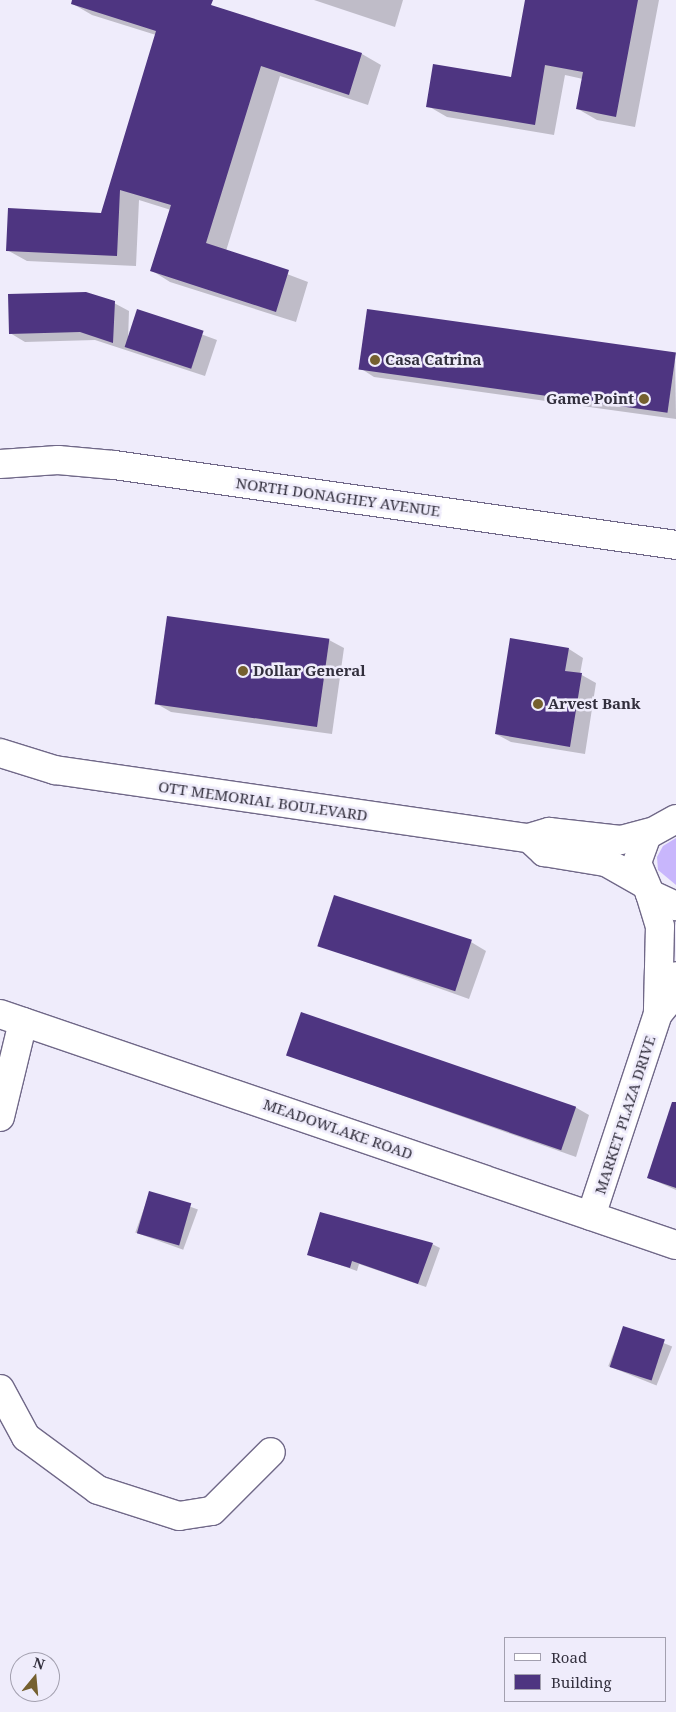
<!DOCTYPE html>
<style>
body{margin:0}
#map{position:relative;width:676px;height:1712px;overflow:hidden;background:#efecfb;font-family:"Noto Serif",serif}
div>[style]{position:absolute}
.green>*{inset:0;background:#c8b6fc}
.shadow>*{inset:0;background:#0003;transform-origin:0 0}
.building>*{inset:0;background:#4e3581;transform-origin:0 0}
.roads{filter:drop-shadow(1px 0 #706888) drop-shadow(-1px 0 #706888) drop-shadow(0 1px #706888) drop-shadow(0 -1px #706888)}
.minor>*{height:28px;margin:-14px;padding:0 14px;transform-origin:14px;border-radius:14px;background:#fff}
.dots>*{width:14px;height:14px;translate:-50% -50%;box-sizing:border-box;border:2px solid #efecfb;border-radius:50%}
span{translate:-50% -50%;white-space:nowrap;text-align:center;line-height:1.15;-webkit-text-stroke:5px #efecfb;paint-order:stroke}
.poi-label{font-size:15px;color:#322f3d;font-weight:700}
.left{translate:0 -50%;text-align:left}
.right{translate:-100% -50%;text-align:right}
.street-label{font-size:15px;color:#322f3d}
.legend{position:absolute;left:504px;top:1637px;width:162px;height:65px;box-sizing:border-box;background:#efecfb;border:1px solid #a3a0af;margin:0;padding:6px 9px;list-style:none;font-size:15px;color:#322f3d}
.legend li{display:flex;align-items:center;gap:10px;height:25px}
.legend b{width:25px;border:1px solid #a3a0af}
.north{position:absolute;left:10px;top:1652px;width:50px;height:50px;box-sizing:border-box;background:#efecfb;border:1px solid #a3a0af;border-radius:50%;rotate:17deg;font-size:14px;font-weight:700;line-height:20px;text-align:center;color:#322f3d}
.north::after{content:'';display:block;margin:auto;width:18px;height:22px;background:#75602f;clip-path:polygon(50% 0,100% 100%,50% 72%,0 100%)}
</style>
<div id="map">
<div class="green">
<div style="clip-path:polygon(676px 838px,676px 885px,658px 870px,657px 857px,663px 846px)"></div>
</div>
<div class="shadow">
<div style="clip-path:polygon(74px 0,194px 0,362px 54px,381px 65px,368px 105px,280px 76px,226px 251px,308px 282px,296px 322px,170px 282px,151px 270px,171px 210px,139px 200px,136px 266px,27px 261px,7px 250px,102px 214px,156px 35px,92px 15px,73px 4px)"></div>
<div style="clip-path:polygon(314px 0,403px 0,395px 27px)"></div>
<div style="clip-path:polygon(526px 0,659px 0,635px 127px,597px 120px,578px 109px,583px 79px,565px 75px,554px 135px,447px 117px,428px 106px,512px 79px)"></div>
<div style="clip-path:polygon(114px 303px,129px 311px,128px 341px,138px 311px,217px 340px,205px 376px,95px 340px,25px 342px,10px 333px)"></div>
<div style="clip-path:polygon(675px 354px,676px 419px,374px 377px,360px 368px)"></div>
<div style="clip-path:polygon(329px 640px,344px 648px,332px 734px,171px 712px,157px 704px)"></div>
<div style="clip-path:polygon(569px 649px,583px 658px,580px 674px,596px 683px,585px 754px,511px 742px,496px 734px)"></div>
<div style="clip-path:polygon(471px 942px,486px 951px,469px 999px,318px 945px)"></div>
<div style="clip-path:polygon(288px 1055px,575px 1107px,589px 1115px,576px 1157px)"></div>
<div style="clip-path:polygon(676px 1127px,676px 1190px,649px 1178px)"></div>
<div style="left:150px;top:1192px;width:51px;height:43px;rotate:20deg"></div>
<div style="clip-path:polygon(432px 1244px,440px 1248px,426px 1287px,359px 1264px,357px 1271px,309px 1254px)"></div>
<div style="left:624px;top:1327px;width:52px;height:42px;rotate:22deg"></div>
</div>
<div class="building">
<div style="clip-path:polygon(72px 0,213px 0,211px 5px,362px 53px,349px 95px,261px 66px,206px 243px,289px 270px,276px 312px,150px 271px,171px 205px,120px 190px,117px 256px,6px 251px,8px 208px,101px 213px,156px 31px,71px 4px)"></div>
<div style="clip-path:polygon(525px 0,638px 0,616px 117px,576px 109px,583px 72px,545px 65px,535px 125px,426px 107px,433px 64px,511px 77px)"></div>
<div style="clip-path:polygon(86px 292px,115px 301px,113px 343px,80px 332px,9px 334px,8px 294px)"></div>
<div style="left:137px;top:309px;width:70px;height:40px;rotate:18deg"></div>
<div style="left:367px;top:309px;width:312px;height:61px;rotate:8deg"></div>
<div style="left:167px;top:616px;width:164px;height:89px;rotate:8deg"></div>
<div style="clip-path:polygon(510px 638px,569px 648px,565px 671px,582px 673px,570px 747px,495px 734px)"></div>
<div style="left:334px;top:895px;width:145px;height:54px;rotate:18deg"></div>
<div style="left:301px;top:1012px;width:291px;height:46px;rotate:19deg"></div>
<div style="clip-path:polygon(672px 1102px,676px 1102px,676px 1188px,647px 1178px)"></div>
<div style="left:149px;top:1191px;width:44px;height:44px;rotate:16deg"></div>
<div style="clip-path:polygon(320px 1212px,433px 1243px,418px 1284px,352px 1261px,350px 1268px,307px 1255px)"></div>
<div style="left:623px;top:1326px;width:44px;height:43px;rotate:18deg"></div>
</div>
<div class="roads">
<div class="minor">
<div style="left:0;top:464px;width:58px;rotate:-3.9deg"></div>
<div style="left:58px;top:460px;width:56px;rotate:5.1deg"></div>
<div style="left:114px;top:465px;width:568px;rotate:8.1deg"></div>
<div style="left:0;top:753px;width:58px;rotate:17.2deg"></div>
<div style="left:55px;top:770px;width:479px;rotate:8.2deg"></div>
<div style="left:529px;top:838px;width:21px;rotate:-17deg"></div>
<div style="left:549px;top:832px;width:72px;rotate:6.3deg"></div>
<div style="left:621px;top:840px;width:30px;rotate:-15deg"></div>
<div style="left:676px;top:819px;width:33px;rotate:151deg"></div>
<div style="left:647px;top:835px;width:30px;rotate:110deg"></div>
<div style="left:637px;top:863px;width:34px;rotate:67deg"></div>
<div style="left:650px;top:894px;width:29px;rotate:25deg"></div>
<div style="left:529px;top:838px;width:21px;rotate:43deg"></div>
<div style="left:544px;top:852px;width:63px;rotate:9.2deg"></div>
<div style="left:606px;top:862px;width:43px;rotate:29.6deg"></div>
<div style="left:650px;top:894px;width:34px;rotate:73deg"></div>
<div style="left:660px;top:926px;width:84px;rotate:91.4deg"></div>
<div style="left:0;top:1014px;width:714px;rotate:18.87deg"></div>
<div style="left:0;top:1117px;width:98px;rotate:-76.4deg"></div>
<div style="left:591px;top:1216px;width:213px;rotate:-71.7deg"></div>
<div style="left:658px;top:1014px;width:22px;rotate:-51deg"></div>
<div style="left:672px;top:997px;width:21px;rotate:-79deg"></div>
<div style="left:0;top:1389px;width:55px;rotate:61.6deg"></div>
<div style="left:26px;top:1437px;width:89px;rotate:36.4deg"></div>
<div style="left:98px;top:1490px;width:85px;rotate:17.8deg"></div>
<div style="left:179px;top:1516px;width:33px;rotate:-9deg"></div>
<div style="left:212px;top:1511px;width:83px;rotate:-45deg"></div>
</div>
</div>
<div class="dots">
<div style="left:375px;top:360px;background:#75602f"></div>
<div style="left:644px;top:399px;background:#75602f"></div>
<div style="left:243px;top:671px;background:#75602f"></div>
<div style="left:538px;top:704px;background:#75602f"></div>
</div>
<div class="poi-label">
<span class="left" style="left:385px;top:360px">Casa Catrina</span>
<span class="right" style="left:634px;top:399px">Game Point</span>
<span class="left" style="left:253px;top:671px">Dollar General</span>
<span class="left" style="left:548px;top:704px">Arvest Bank</span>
</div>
<div class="street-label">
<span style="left:338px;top:497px;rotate:8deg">NORTH DONAGHEY AVENUE</span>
<span style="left:263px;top:801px;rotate:8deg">OTT MEMORIAL BOULEVARD</span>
<span style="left:625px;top:1115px;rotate:-72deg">MARKET PLAZA DRIVE</span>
<span style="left:338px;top:1129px;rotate:19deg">MEADOWLAKE ROAD</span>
</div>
<ul class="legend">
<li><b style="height:6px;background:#fff"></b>Road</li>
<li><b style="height:14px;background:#4e3581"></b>Building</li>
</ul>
<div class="north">N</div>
</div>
